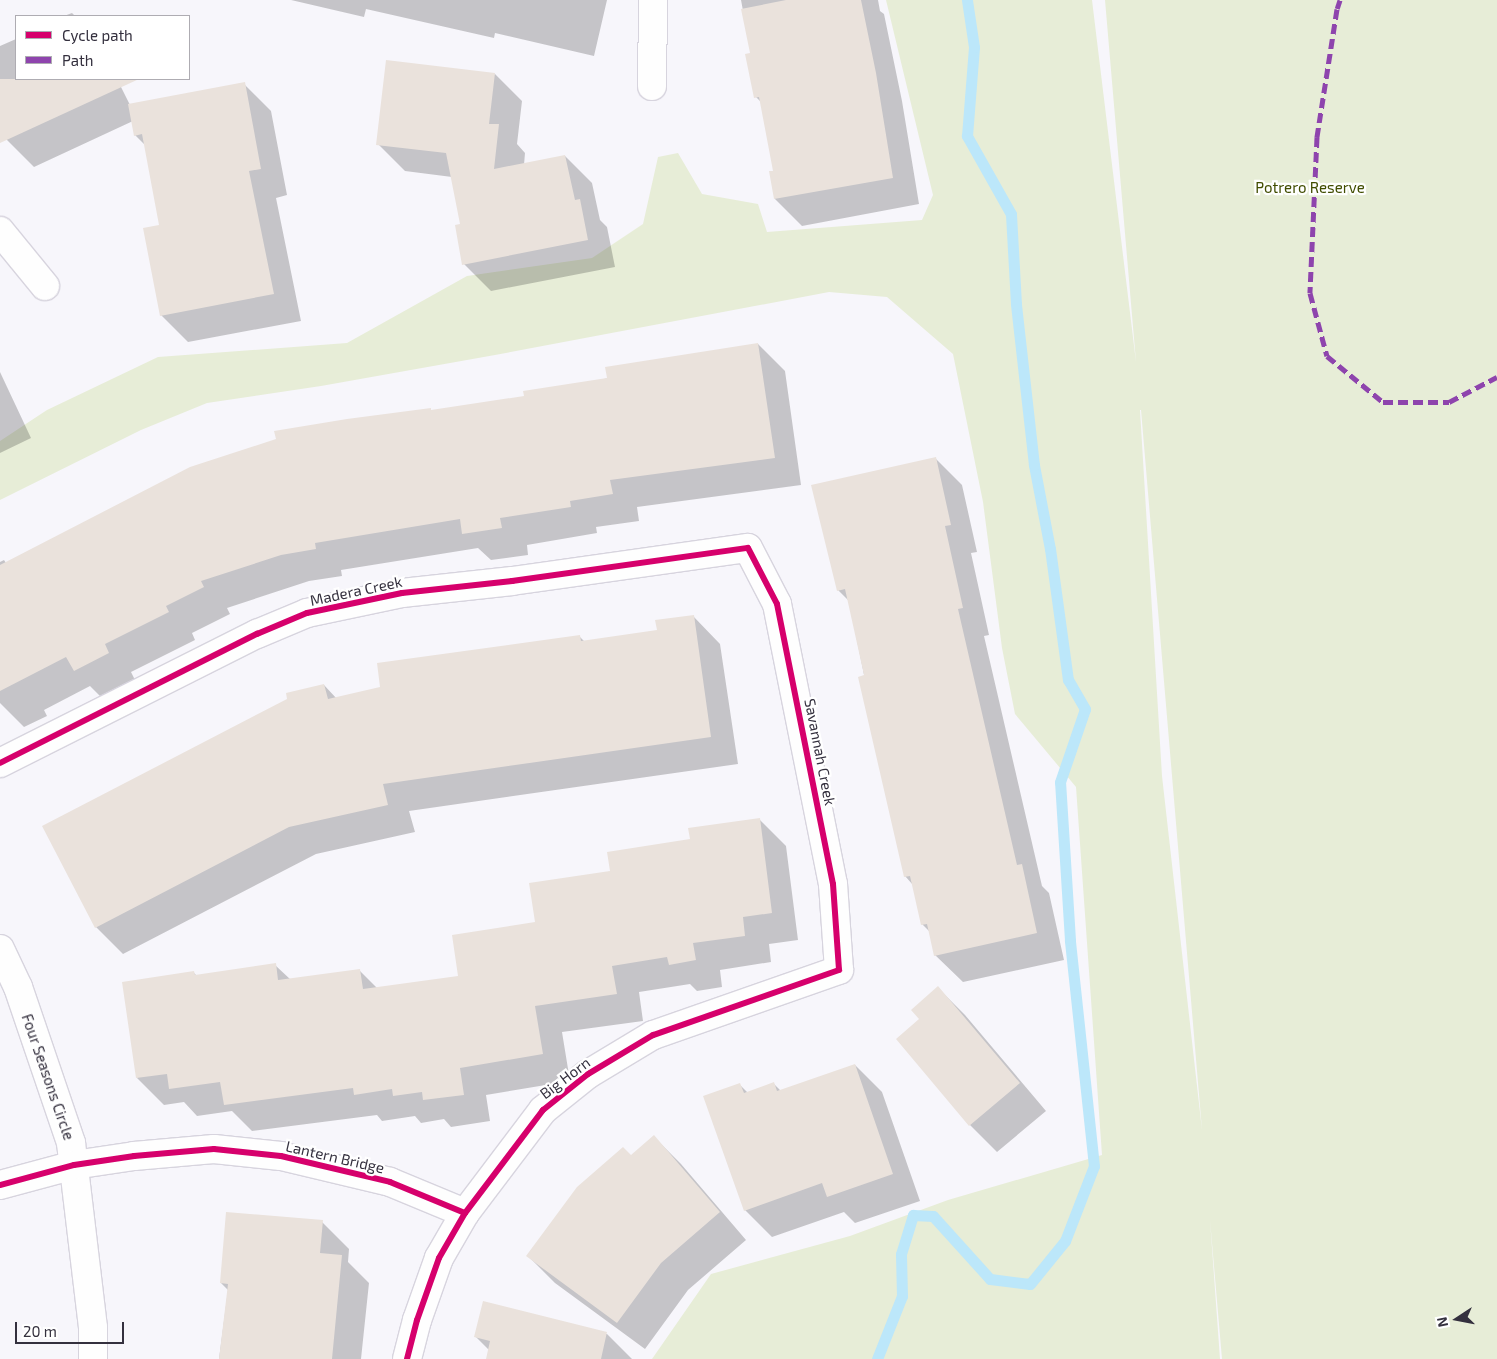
<!DOCTYPE html>
<style>
body{margin:0}
#map{position:relative;width:1497px;height:1359px;overflow:hidden;background:#f7f6fb;font-family:"Exo 2",sans-serif}
div>[style]{position:absolute}
.green>*{inset:0;background:#e7edd7}
.shadow>*{inset:0;background:#0003}
.stream>*{height:11px;margin:-5.5px;padding:0 5.5px;transform-origin:5.5px;border-radius:5.5px;background:#bce7fa}
.building>*{inset:0;background:#eae2dc}
.roads{filter:drop-shadow(1px 0 #d7d4de) drop-shadow(-1px 0 #d7d4de) drop-shadow(0 1px #d7d4de) drop-shadow(0 -1px #d7d4de)}
.minor>*{height:28px;margin:-14px;padding:0 14px;transform-origin:14px;border-radius:14px;background:#fefefe}
.quiet>*{height:5px;margin-top:-2.5px;transform-origin:0;background:repeating-linear-gradient(90deg,#8e44ad 0 10px,transparent 0 15px)}
.cycleway>*{height:6px;margin:-3px;padding:0 3px;transform-origin:3px;border-radius:3px;background:#d6006c}
span{translate:-50% -50%;white-space:nowrap;text-align:center;line-height:1.15;-webkit-text-stroke:4.5px #fff;paint-order:stroke}
.park-label{font-size:15px;color:#414d00}
.street-label{font-size:15px;color:#34303e}
.legend{position:absolute;left:15px;top:15px;width:175px;height:65px;box-sizing:border-box;background:#fff;border:1px solid #aeacb2;margin:0;padding:6px 9px;list-style:none;font-size:15px;color:#34303e}
.legend li{display:flex;align-items:center;gap:10px;height:25px}
.legend b{width:25px;border:1px solid #aeacb2}
.north{position:absolute;left:1432px;top:1294px;width:50px;height:50px;-webkit-text-stroke:4px #fff;paint-order:stroke;rotate:259deg;font-size:14px;font-weight:700;line-height:20px;text-align:center;color:#34303e}
.north::after{content:'';display:block;margin:auto;width:18px;height:22px;background:#34303e;clip-path:polygon(50% 0,100% 100%,50% 72%,0 100%)}
.scale{position:absolute;left:15px;top:1322px;width:109px;height:22px;box-sizing:border-box;border:2px solid #34303e;border-top:0;padding-left:6px;font-size:15px;line-height:18px;white-space:nowrap;color:#34303e;-webkit-text-stroke:4px #fff;paint-order:stroke}
</style>
<div id="map">
<div class="green">
<div style="clip-path:polygon(evenodd,886px 0,1092px 0,1136px 362px,1105px 0,1497px 0,1497px 1359px,1222px 1359px,1210px 1220px,1220px 1359px,652px 1359px,711px 1274px,850px 1236px,948px 1200px,1102px 1155px,1076px 787px,1015px 714px,1002px 648px,983px 502px,953px 354px,887px 297px,829px 292px,495px 355px,321px 386px,207px 403px,141px 430px,0 500px,0 441px,47px 410px,158px 357px,347px 343px,467px 276px,592px 258px,643px 224px,658px 157px,678px 153px,702px 194px,758px 204px,767px 232px,922px 220px,933px 195px,886px 0,1140px 410px,1141px 410px,1202px 1130px,1162px 776px,1140px 410px)"></div>
</div>
<div class="shadow">
<div style="clip-path:polygon(291px 0,607px 0,594px 56px,495px 33px,494px 38px,366px 9px,364px 17px)"></div>
<div style="clip-path:polygon(741px 0,878px 0,880px 11px,884px 14px,902px 101px,919px 204px,802px 226px,775px 199px,774px 172px,762px 103px,756px 97px,751px 54px)"></div>
<div style="clip-path:polygon(72px 13px,75px 16px,64px 16px)"></div>
<div style="clip-path:polygon(16px 39px,16px 79px,117px 79px,130px 105px,244px 84px,271px 111px,287px 195px,276px 198px,301px 321px,188px 342px,161px 315px,161px 226px,145px 145px,135px 135px,133px 121px,34px 167px,7px 140px,0 125px,0 46px)"></div>
<div style="clip-path:polygon(495px 74px,522px 101px,517px 144px,525px 153px,524px 165px,565px 156px,592px 183px,600px 220px,607px 227px,615px 267px,491px 291px,464px 264px,461px 225px,452px 177px,405px 171px,378px 144px)"></div>
<div style="clip-path:polygon(758px 344px,785px 371px,801px 485px,637px 507px,639px 521px,596px 527px,597px 533px,527px 545px,528px 555px,491px 560px,478px 548px,341px 570px,342px 576px,309px 581px,227px 608px,230px 614px,192px 633px,195px 640px,131px 672px,135px 680px,102px 698px,90px 686px,44px 710px,47px 716px,24px 727px,0 703px,0 562px,4px 560px,6px 563px,432px 411px,525px 397px)"></div>
<div style="clip-path:polygon(0 372px,31px 438px,0 453px)"></div>
<div style="clip-path:polygon(935px 458px,962px 485px,977px 552px,971px 553px,989px 635px,984px 636px,1042px 886px,1049px 893px,1064px 960px,963px 982px,935px 955px,930px 932px,922px 924px,913px 885px,905px 876px,849px 601px,838px 590px)"></div>
<div style="clip-path:polygon(693px 616px,720px 644px,738px 764px,409px 811px,415px 832px,316px 854px,123px 954px,96px 927px,324px 685px,337px 699px,579px 636px,585px 642px,658px 631px)"></div>
<div style="clip-path:polygon(759px 819px,786px 846px,798px 940px,769px 944px,771px 962px,720px 970px,722px 987px,697px 991px,690px 984px,639px 992px,643px 1021px,562px 1032px,570px 1081px,486px 1095px,490px 1121px,451px 1127px,444px 1119px,421px 1123px,415px 1116px,382px 1121px,377px 1115px,252px 1131px,232px 1111px,197px 1116px,184px 1102px,164px 1105px,137px 1078px,194px 973px,197px 976px,275px 965px,291px 980px,360px 971px,377px 988px,460px 977px,612px 872px,691px 840px)"></div>
<div style="clip-path:polygon(938px 988px,965px 1015px,1046px 1111px,997px 1152px,970px 1125px,897px 1039px,921px 1019px)"></div>
<div style="clip-path:polygon(855px 1065px,882px 1092px,920px 1201px,855px 1223px,844px 1212px,772px 1237px,745px 1210px,740px 1085px,748px 1093px,774px 1084px,781px 1091px)"></div>
<div style="clip-path:polygon(654px 1137px,681px 1164px,746px 1240px,688px 1290px,645px 1349px,555px 1283px,528px 1256px)"></div>
<div style="clip-path:polygon(322px 1222px,349px 1249px,348px 1262px,369px 1283px,361px 1359px,219px 1359px,228px 1290px,221px 1283px)"></div>
<div style="clip-path:polygon(607px 1334px,632px 1359px,487px 1359px,489px 1350px,475px 1336px)"></div>
</div>
<div class="stream">
<div style="left:877px;top:1359px;width:68px;rotate:-68.4deg"></div>
<div style="left:902px;top:1296px;width:42px;rotate:-91.4deg"></div>
<div style="left:901px;top:1254px;width:41px;rotate:-72.9deg"></div>
<div style="left:913px;top:1215px;width:20px;rotate:3deg"></div>
<div style="left:933px;top:1216px;width:85px;rotate:47.9deg"></div>
<div style="left:990px;top:1279px;width:40px;rotate:7.1deg"></div>
<div style="left:1030px;top:1284px;width:55px;rotate:-50.9deg"></div>
<div style="left:1065px;top:1241px;width:80px;rotate:-68.9deg"></div>
<div style="left:1094px;top:1166px;width:227px;rotate:-96.1deg"></div>
<div style="left:1070px;top:940px;width:158px;rotate:-93.6deg"></div>
<div style="left:1060px;top:782px;width:77px;rotate:-71.1deg"></div>
<div style="left:1085px;top:709px;width:34px;rotate:-120deg"></div>
<div style="left:1068px;top:680px;width:132px;rotate:-97.8deg"></div>
<div style="left:1050px;top:549px;width:86px;rotate:-100.8deg"></div>
<div style="left:1034px;top:465px;width:162px;rotate:-96.4deg"></div>
<div style="left:1016px;top:304px;width:90px;rotate:-93.2deg"></div>
<div style="left:1011px;top:214px;width:90px;rotate:-119.4deg"></div>
<div style="left:967px;top:136px;width:89px;rotate:-85.5deg"></div>
<div style="left:974px;top:47px;width:48px;rotate:-98.5deg"></div>
</div>
<div class="building">
<div style="clip-path:polygon(786px 0,861px 0,876px 73px,893px 178px,774px 199px,769px 171px,773px 171px,759px 97px,754px 98px,745px 54px,750px 53px,741px 9px)"></div>
<div style="clip-path:polygon(386px 60px,495px 73px,489px 124px,499px 124px,494px 169px,565px 155px,575px 200px,580px 199px,588px 240px,462px 265px,455px 225px,460px 224px,446px 153px,376px 145px)"></div>
<div style="clip-path:polygon(0 79px,139px 79px,0 143px)"></div>
<div style="clip-path:polygon(245px 82px,261px 169px,249px 171px,274px 294px,160px 316px,143px 228px,159px 225px,142px 134px,134px 136px,128px 104px)"></div>
<div style="clip-path:polygon(758px 343px,775px 458px,610px 480px,613px 494px,570px 501px,571px 507px,500px 518px,502px 528px,462px 534px,460px 519px,315px 543px,316px 549px,281px 555px,201px 581px,204px 587px,166px 606px,169px 612px,105px 644px,109px 653px,74px 671px,66px 657px,0 691px,0 565px,190px 467px,276px 439px,274px 431px,347px 419px,431px 408px,431px 410px,524px 396px,523px 391px,607px 378px,605px 367px)"></div>
<div style="clip-path:polygon(936px 457px,951px 525px,945px 526px,963px 608px,958px 609px,1017px 865px,1022px 864px,1037px 933px,934px 956px,927px 924px,921px 925px,910px 876px,904px 877px,858px 677px,864px 675px,845px 589px,837px 591px,811px 485px)"></div>
<div style="clip-path:polygon(694px 615px,711px 737px,383px 784px,388px 805px,289px 827px,95px 928px,42px 826px,287px 699px,286px 693px,324px 684px,328px 699px,380px 687px,377px 663px,580px 635px,581px 641px,657px 630px,655px 620px)"></div>
<div style="clip-path:polygon(760px 818px,772px 913px,743px 917px,745px 936px,693px 943px,696px 960px,669px 965px,667px 957px,612px 966px,617px 994px,535px 1006px,543px 1054px,460px 1068px,464px 1095px,423px 1100px,422px 1092px,393px 1096px,392px 1089px,354px 1095px,353px 1088px,224px 1105px,220px 1082px,169px 1089px,167px 1074px,136px 1078px,122px 982px,194px 971px,195px 975px,276px 963px,278px 980px,360px 969px,363px 989px,458px 976px,452px 935px,535px 922px,529px 883px,610px 871px,607px 852px,690px 839px,688px 828px)"></div>
<div style="clip-path:polygon(938px 986px,1020px 1083px,969px 1126px,896px 1039px,919px 1019px,911px 1010px)"></div>
<div style="clip-path:polygon(855px 1064px,893px 1174px,827px 1197px,822px 1183px,744px 1211px,703px 1096px,740px 1083px,744px 1093px,774px 1082px,777px 1091px)"></div>
<div style="clip-path:polygon(654px 1135px,720px 1212px,661px 1263px,617px 1323px,526px 1256px,577px 1187px,623px 1147px,631px 1155px)"></div>
<div style="clip-path:polygon(226px 1212px,323px 1220px,320px 1253px,342px 1255px,332px 1359px,219px 1359px,228px 1284px,220px 1283px)"></div>
<div style="clip-path:polygon(483px 1301px,607px 1332px,601px 1359px,486px 1359px,490px 1341px,474px 1337px)"></div>
</div>
<div class="roads">
<div class="minor">
<div style="left:652px;top:86px;width:86px;rotate:-89.3deg"></div>
<div style="left:0;top:231px;width:71px;rotate:50.7deg"></div>
<div style="left:0;top:763px;width:288px;rotate:-26.7deg"></div>
<div style="left:257px;top:634px;width:54px;rotate:-22.8deg"></div>
<div style="left:307px;top:613px;width:97px;rotate:-11.9deg"></div>
<div style="left:402px;top:593px;width:111px;rotate:-6.2deg"></div>
<div style="left:512px;top:581px;width:238px;rotate:-8deg"></div>
<div style="left:748px;top:548px;width:63px;rotate:62.6deg"></div>
<div style="left:777px;top:604px;width:286px;rotate:78.7deg"></div>
<div style="left:833px;top:884px;width:86px;rotate:86deg"></div>
<div style="left:839px;top:970px;width:197px;rotate:160.7deg"></div>
<div style="left:653px;top:1035px;width:76px;rotate:149deg"></div>
<div style="left:588px;top:1074px;width:58px;rotate:141.3deg"></div>
<div style="left:543px;top:1110px;width:129px;rotate:127.1deg"></div>
<div style="left:465px;top:1213px;width:52px;rotate:120deg"></div>
<div style="left:439px;top:1258px;width:66px;rotate:109.5deg"></div>
<div style="left:417px;top:1320px;width:40px;rotate:104.4deg"></div>
<div style="left:0;top:949px;width:42px;rotate:64.7deg"></div>
<div style="left:18px;top:987px;width:165px;rotate:71.2deg"></div>
<div style="left:71px;top:1143px;width:186px;rotate:83.2deg"></div>
<div style="left:93px;top:1328px;width:31px;rotate:90deg"></div>
<div style="left:0;top:1185px;width:77px;rotate:-15.1deg"></div>
<div style="left:74px;top:1165px;width:61px;rotate:-8.5deg"></div>
<div style="left:134px;top:1156px;width:80px;rotate:-5deg"></div>
<div style="left:214px;top:1149px;width:67px;rotate:6deg"></div>
<div style="left:281px;top:1156px;width:112px;rotate:13.4deg"></div>
<div style="left:390px;top:1182px;width:81px;rotate:22.5deg"></div>
</div>
</div>
<div class="quiet">
<div style="left:1340px;top:0;width:9px;rotate:108deg"></div>
<div style="left:1337px;top:9px;width:130px;rotate:98.9deg"></div>
<div style="left:1317px;top:137px;width:156px;rotate:92.6deg"></div>
<div style="left:1310px;top:293px;width:65px;rotate:74.9deg"></div>
<div style="left:1327px;top:356px;width:72px;rotate:39.4deg"></div>
<div style="left:1383px;top:402px;width:66px"></div>
<div style="left:1449px;top:402px;width:54px;rotate:-27.5deg"></div>
</div>
<div class="cycleway">
<div style="left:0;top:763px;width:288px;rotate:-26.7deg"></div>
<div style="left:257px;top:634px;width:54px;rotate:-22.8deg"></div>
<div style="left:307px;top:613px;width:97px;rotate:-11.9deg"></div>
<div style="left:402px;top:593px;width:111px;rotate:-6.2deg"></div>
<div style="left:512px;top:581px;width:238px;rotate:-8deg"></div>
<div style="left:748px;top:548px;width:63px;rotate:62.6deg"></div>
<div style="left:777px;top:604px;width:286px;rotate:78.7deg"></div>
<div style="left:833px;top:884px;width:86px;rotate:86deg"></div>
<div style="left:839px;top:970px;width:197px;rotate:160.7deg"></div>
<div style="left:653px;top:1035px;width:76px;rotate:149deg"></div>
<div style="left:588px;top:1074px;width:58px;rotate:141.3deg"></div>
<div style="left:543px;top:1110px;width:129px;rotate:127.1deg"></div>
<div style="left:465px;top:1213px;width:52px;rotate:120deg"></div>
<div style="left:439px;top:1258px;width:66px;rotate:109.5deg"></div>
<div style="left:417px;top:1320px;width:40px;rotate:104.4deg"></div>
<div style="left:0;top:1185px;width:77px;rotate:-15.1deg"></div>
<div style="left:74px;top:1165px;width:61px;rotate:-8.5deg"></div>
<div style="left:134px;top:1156px;width:80px;rotate:-5deg"></div>
<div style="left:214px;top:1149px;width:67px;rotate:6deg"></div>
<div style="left:281px;top:1156px;width:112px;rotate:13.4deg"></div>
<div style="left:390px;top:1182px;width:81px;rotate:22.5deg"></div>
</div>
<div class="park-label">
<span style="left:1310px;top:188px">Potrero Reserve</span>
</div>
<div class="street-label">
<span style="left:356px;top:591px;rotate:-12deg">Madera Creek</span>
<span style="left:820px;top:752px;rotate:79deg">Savannah Creek</span>
<span style="left:48px;top:1077px;rotate:71deg">Four Seasons Circle</span>
<span style="left:565px;top:1078px;rotate:-37deg">Big Horn</span>
<span style="left:335px;top:1157px;rotate:13deg">Lantern Bridge</span>
</div>
<ul class="legend">
<li><b style="height:6px;background:#d6006c"></b>Cycle path</li>
<li><b style="height:6px;background:#8e44ad"></b>Path</li>
</ul>
<div class="north">N</div>
<div class="scale">20 m</div>
</div>
